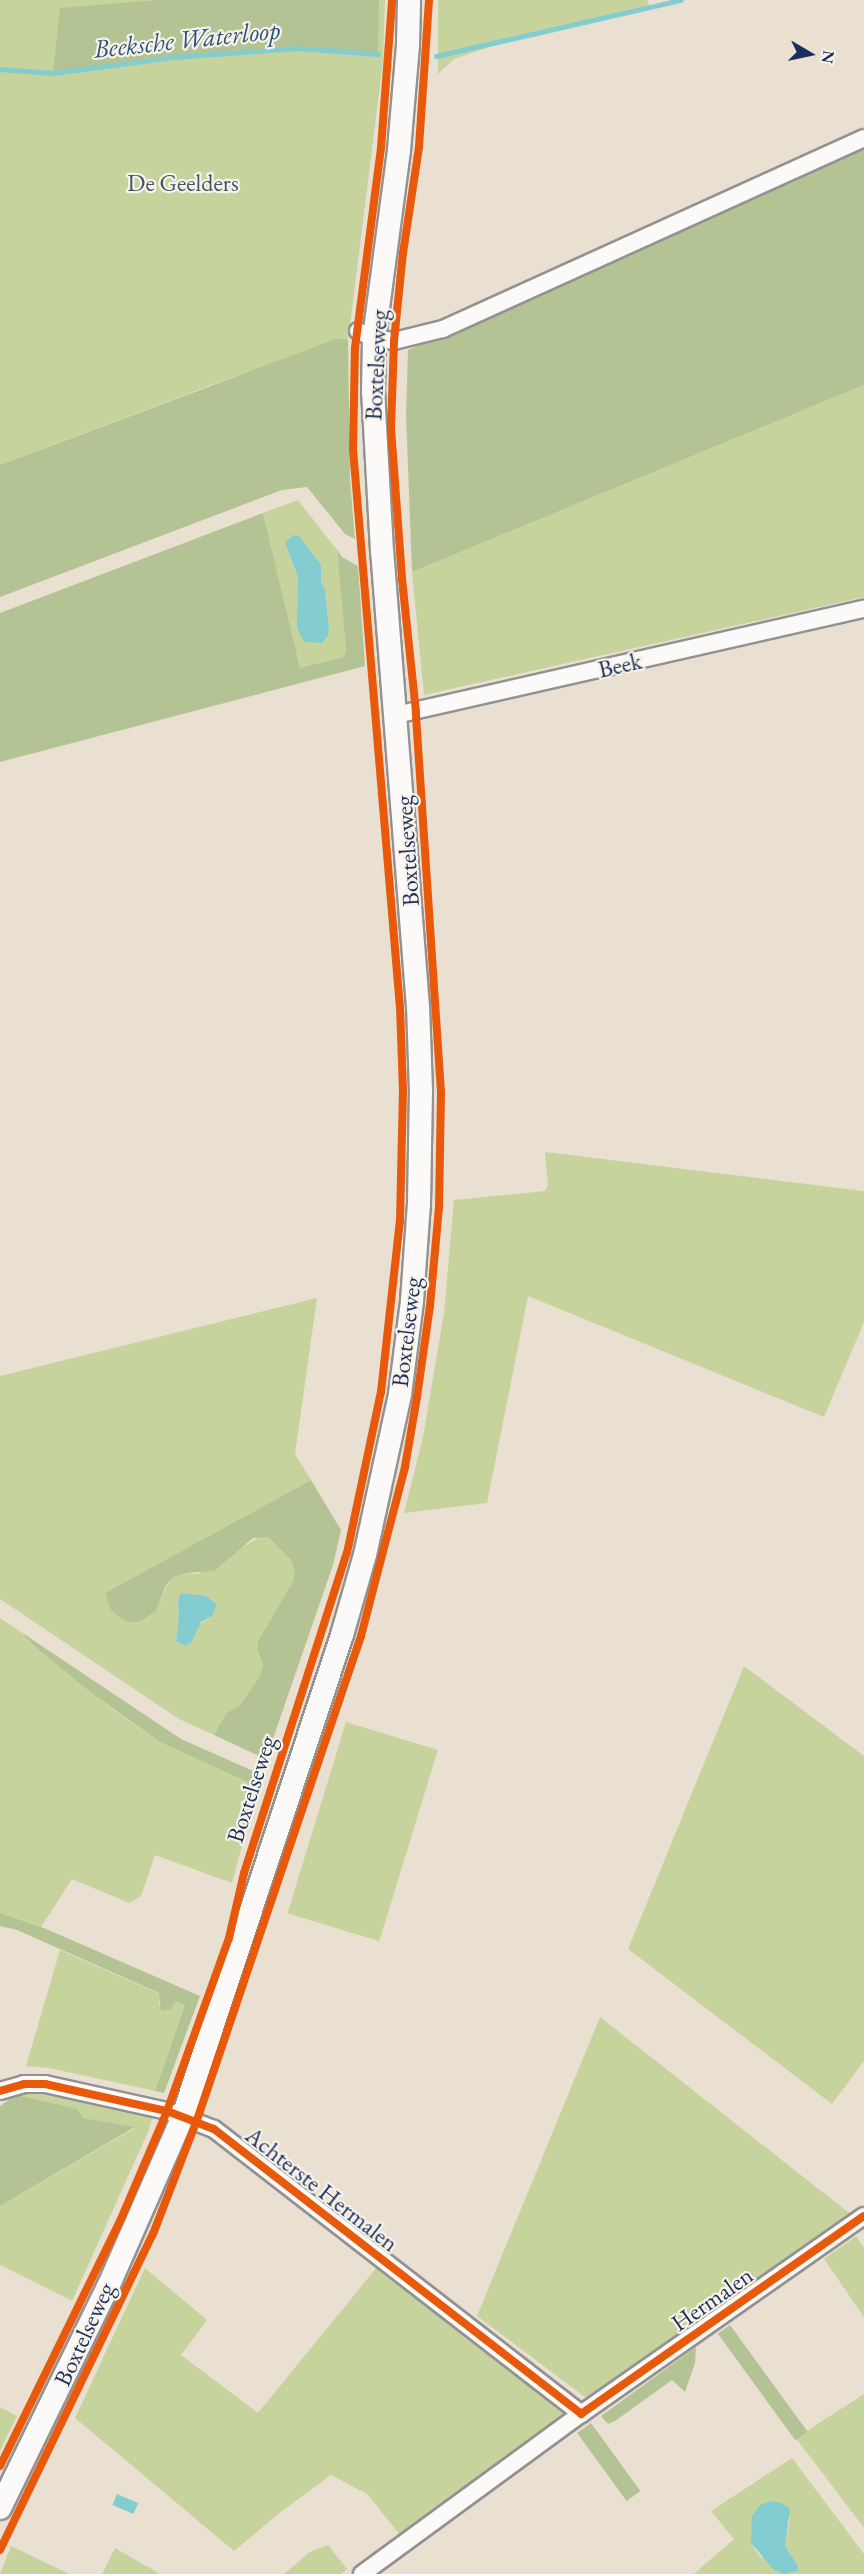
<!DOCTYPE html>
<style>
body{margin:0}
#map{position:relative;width:864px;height:2574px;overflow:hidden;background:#e9e0d2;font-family:"EB Garamond",serif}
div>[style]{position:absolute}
.green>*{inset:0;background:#c7d39c;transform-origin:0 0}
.forest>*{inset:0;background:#b4c394;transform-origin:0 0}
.water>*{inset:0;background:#83cccf;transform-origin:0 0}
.stream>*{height:4.5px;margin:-2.25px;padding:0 2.25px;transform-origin:2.25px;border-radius:2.25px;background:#83cccf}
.roads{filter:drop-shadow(2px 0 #939192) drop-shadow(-2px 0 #939192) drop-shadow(0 2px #939192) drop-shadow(0 -2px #939192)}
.minor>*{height:16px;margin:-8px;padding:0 8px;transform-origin:8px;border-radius:8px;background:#fcfaf8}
.secondary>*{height:22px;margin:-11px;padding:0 11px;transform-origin:11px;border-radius:11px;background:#fcfaf8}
.cycleway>*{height:8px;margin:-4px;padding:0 4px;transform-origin:4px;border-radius:4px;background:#e8590c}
span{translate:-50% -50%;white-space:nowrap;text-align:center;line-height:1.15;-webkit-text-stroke:4.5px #f7f3e8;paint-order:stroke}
.park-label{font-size:24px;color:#3f5562}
.street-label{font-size:24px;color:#1b2f5e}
.water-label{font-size:26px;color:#2a547a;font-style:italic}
.north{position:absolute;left:780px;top:24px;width:60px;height:60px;-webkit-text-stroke:4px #f7f3e8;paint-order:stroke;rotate:99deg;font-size:16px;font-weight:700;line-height:24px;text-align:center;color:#1b2f5e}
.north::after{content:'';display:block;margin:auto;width:21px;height:27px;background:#1b2f5e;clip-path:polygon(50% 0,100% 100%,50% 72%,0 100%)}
</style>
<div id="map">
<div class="green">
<div style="clip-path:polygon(0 0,385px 0,383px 61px,348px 341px,345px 339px,211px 385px,0 465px)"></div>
<div style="clip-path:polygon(438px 0,647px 0,650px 7px,518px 37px,454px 59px,438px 74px)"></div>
<div style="clip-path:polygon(864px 385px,864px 597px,424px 695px,412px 572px)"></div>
<div style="clip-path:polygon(evenodd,298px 500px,337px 550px,346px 650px,344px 657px,300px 669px,263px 513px,298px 500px,286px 545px,321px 565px,321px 582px,325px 590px,329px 628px,328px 636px,322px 643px,299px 592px,298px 577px,286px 545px)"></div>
<div style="clip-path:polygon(545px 1152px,864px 1191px,864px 1322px,824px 1417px,528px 1296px,487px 1503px,404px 1513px,423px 1437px,444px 1313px,454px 1200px,545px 1191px,548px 1186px)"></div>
<div style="clip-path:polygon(evenodd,317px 1298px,295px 1454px,311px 1480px,105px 1593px,156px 1611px,167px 1585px,174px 1577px,186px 1573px,198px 1574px,261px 1536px,268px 1537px,291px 1560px,295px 1572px,292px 1583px,258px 1641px,257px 1649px,263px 1664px,260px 1676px,239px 1706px,226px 1713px,214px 1735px,179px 1719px,0 1599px,0 1376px,317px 1298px,178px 1601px,212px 1616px,176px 1641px,179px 1614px,178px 1601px)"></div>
<div style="clip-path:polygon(0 1618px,21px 1632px,35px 1647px,114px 1710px,160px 1742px,258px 1787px,232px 1883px,155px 1855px,141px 1896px,129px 1903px,72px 1879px,41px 1927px,0 1913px)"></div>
<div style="clip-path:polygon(744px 1666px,864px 1756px,864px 2061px,832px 2104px,628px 1949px)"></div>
<div style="left:346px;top:1722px;width:96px;height:200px;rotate:17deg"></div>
<div style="clip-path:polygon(60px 1950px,160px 1994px,159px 2005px,175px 2000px,185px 2005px,155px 2091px,49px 2068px,26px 2066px)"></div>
<div style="clip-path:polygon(600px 2017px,853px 2216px,589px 2400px,477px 2316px)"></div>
<div style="clip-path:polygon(33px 2088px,153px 2116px,148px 2132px,72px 2301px,0 2265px,0 2206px,135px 2128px,83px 2118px,21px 2096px,10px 2099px)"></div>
<div style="clip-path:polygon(856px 2236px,864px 2248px,864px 2317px,824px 2259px)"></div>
<div style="clip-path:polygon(377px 2267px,563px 2409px,565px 2414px,563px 2420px,401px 2536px,367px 2494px,331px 2475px,282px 2511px,234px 2551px,75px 2418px,145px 2268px,207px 2320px,181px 2355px,258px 2413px)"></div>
<div style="clip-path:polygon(864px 2394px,864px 2528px,796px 2438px)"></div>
<div style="clip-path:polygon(0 2407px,17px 2416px,0 2451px)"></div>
<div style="clip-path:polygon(evenodd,792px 2458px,864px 2554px,864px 2574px,694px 2574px,734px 2539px,711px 2511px,792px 2458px,790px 2518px,785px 2546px,798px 2566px,760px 2557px,751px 2543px,790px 2518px)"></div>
<div style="clip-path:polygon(328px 2545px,347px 2569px,341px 2574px,284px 2574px,310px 2552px)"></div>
<div style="clip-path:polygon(11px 2546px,69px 2574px,0 2574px)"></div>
<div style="clip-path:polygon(115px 2548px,160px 2574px,102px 2574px)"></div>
</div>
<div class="forest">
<div style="clip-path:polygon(159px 0,379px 0,378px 54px,298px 48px,175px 57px,53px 73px,60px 8px)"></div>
<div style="clip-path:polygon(864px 148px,864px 385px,412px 572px,406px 414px,408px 350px)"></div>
<div style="clip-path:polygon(336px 339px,345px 339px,348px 341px,350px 480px,355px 539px,345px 534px,307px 487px,282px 490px,0 597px,0 465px)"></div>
<div style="clip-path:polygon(263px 513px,300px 668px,344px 657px,346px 650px,337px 550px,342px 557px,358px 566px,365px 666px,0 762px,0 613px)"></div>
<div style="clip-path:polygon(311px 1480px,341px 1530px,333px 1565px,266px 1759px,214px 1735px,226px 1713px,239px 1706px,260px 1676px,263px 1664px,257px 1649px,258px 1641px,292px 1583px,295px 1572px,291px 1560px,268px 1537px,253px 1538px,214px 1571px,186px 1573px,174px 1577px,166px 1585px,156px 1611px,139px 1622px,126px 1622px,118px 1616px,111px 1610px,105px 1593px)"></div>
<div style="clip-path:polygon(21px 1632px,181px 1739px,262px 1775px,258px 1787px,160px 1742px,93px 1694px,35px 1647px)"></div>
<div style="clip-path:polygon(0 1913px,44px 1928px,200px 1996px,164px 2093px,155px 2091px,185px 2005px,175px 2001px,171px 2009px,161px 2011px,159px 1993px,17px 1930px,0 1926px)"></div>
<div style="clip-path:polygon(21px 2096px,77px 2109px,83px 2118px,135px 2127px,0 2206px,0 2106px,10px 2099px)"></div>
<div style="left:730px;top:2325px;width:132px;height:15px;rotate:54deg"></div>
<div style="clip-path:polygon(696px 2347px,695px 2363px,685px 2392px,672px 2380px,615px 2421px,608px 2424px,601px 2416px)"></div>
<div style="left:591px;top:2423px;width:84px;height:17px;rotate:54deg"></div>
</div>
<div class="water">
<div style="clip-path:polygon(294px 535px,300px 537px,321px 565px,321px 582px,325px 590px,329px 628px,328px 636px,322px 643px,304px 642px,297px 627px,298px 577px,286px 545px,286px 541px)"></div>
<div style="clip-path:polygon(181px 1593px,206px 1596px,215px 1603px,216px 1606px,212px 1616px,201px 1622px,191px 1643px,185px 1646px,176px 1641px,179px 1614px,178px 1601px)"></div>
<div style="left:117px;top:2494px;width:23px;height:12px;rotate:23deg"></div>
<div style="clip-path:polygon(771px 2501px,782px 2503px,790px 2509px,785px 2546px,798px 2566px,797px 2571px,784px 2574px,773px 2569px,751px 2543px,752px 2516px,760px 2505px)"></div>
</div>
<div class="stream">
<div style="left:436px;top:56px;width:251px;rotate:-12.9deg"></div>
<div style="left:0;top:69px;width:53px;rotate:4.3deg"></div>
<div style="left:53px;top:73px;width:123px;rotate:-7.5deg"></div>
<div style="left:175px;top:57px;width:123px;rotate:-4.2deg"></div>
<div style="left:298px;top:48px;width:80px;rotate:4.3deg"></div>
</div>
<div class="roads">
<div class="minor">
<div style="left:358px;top:331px;width:17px;rotate:24deg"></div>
<div style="left:374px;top:338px;width:20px;rotate:9deg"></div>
<div style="left:394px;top:341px;width:50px;rotate:-13.8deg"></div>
<div style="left:443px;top:329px;width:462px;rotate:-24.4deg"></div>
<div style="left:396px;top:715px;width:480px;rotate:-12.8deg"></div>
<div style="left:0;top:2091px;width:25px;rotate:-16deg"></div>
<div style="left:24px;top:2084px;width:21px"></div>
<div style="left:45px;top:2084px;width:125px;rotate:12.5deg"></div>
<div style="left:167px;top:2111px;width:50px;rotate:21deg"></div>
<div style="left:214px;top:2129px;width:465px;rotate:37.8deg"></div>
<div style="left:362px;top:2574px;width:271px;rotate:-36.2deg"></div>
<div style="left:581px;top:2414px;width:345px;rotate:-35deg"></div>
</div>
<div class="secondary">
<div style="left:0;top:2508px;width:246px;rotate:-64deg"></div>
<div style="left:108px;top:2287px;width:187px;rotate:-66.3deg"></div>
<div style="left:183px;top:2116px;width:507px;rotate:-71.71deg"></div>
<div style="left:342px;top:1635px;width:83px;rotate:-74deg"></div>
<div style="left:365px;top:1555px;width:165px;rotate:-77.7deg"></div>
<div style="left:400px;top:1394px;width:94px;rotate:-82.6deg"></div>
<div style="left:412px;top:1301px;width:97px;rotate:-85.9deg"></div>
<div style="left:419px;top:1204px;width:113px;rotate:-89deg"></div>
<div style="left:421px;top:1091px;width:84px;rotate:-92deg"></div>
<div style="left:418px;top:1007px;width:457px;rotate:-94.5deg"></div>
<div style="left:382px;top:551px;width:159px;rotate:-93.2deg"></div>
<div style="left:373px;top:392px;width:54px;rotate:-88.9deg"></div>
<div style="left:374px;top:338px;width:190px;rotate:-82.4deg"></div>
<div style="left:399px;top:150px;width:105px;rotate:-85.1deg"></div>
<div style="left:408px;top:45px;width:45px;rotate:-88.7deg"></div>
</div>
</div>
<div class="cycleway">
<div style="left:0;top:2091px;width:25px;rotate:-16deg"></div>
<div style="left:24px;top:2084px;width:21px"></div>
<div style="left:45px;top:2084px;width:125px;rotate:12.5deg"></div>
<div style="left:167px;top:2111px;width:50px;rotate:21deg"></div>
<div style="left:214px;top:2129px;width:465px;rotate:37.8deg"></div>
<div style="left:581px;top:2414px;width:345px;rotate:-35deg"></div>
<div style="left:0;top:2466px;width:275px;rotate:-63.9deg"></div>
<div style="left:121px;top:2219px;width:117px;rotate:-66.9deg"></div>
<div style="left:167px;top:2111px;width:184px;rotate:-70.3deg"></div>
<div style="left:229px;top:1938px;width:67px;rotate:-77deg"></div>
<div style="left:244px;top:1873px;width:336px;rotate:-72.2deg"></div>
<div style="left:347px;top:1553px;width:165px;rotate:-78.1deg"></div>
<div style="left:381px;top:1392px;width:172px;rotate:-83.7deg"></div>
<div style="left:400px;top:1221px;width:129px;rotate:-88.7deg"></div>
<div style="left:403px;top:1092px;width:84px;rotate:-92deg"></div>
<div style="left:400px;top:1008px;width:560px;rotate:-94.81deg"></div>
<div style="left:353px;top:450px;width:102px;rotate:-88.9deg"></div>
<div style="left:355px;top:348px;width:202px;rotate:-82.6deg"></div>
<div style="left:381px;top:148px;width:148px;rotate:-85.7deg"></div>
<div style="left:0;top:2550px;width:351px;rotate:-64.2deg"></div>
<div style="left:153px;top:2234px;width:122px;rotate:-68.9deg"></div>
<div style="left:197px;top:2120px;width:511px;rotate:-71.28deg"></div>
<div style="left:361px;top:1636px;width:175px;rotate:-75.4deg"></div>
<div style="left:405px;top:1467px;width:71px;rotate:-80.3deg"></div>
<div style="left:417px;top:1397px;width:92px;rotate:-81.9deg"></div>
<div style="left:430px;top:1306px;width:98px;rotate:-84.8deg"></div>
<div style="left:439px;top:1208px;width:116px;rotate:-89deg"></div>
<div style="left:441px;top:1092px;width:381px;rotate:-93.8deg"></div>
<div style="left:416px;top:712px;width:135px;rotate:-96deg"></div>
<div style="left:402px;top:578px;width:150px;rotate:-94.2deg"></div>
<div style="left:391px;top:428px;width:87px;rotate:-88deg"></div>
<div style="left:394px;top:341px;width:88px;rotate:-84.2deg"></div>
<div style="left:403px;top:253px;width:107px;rotate:-81.4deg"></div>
<div style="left:419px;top:147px;width:147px;rotate:-86.1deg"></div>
</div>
<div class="park-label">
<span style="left:183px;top:183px">De Geelders</span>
</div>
<div class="street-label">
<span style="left:376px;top:365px;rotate:-87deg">Boxtelseweg</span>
<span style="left:620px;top:665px;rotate:-13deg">Beek</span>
<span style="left:407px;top:851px;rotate:-94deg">Boxtelseweg</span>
<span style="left:406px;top:1332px;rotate:-83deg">Boxtelseweg</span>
<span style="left:251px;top:1789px;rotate:-72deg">Boxtelseweg</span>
<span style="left:322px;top:2189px;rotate:38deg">Achterste Hermalen</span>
<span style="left:712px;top:2299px;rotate:-35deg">Hermalen</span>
<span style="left:84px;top:2334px;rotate:-65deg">Boxtelseweg</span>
</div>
<div class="water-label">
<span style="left:187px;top:40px;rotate:-6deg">Beeksche Waterloop</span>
</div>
<div class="north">N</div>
</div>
